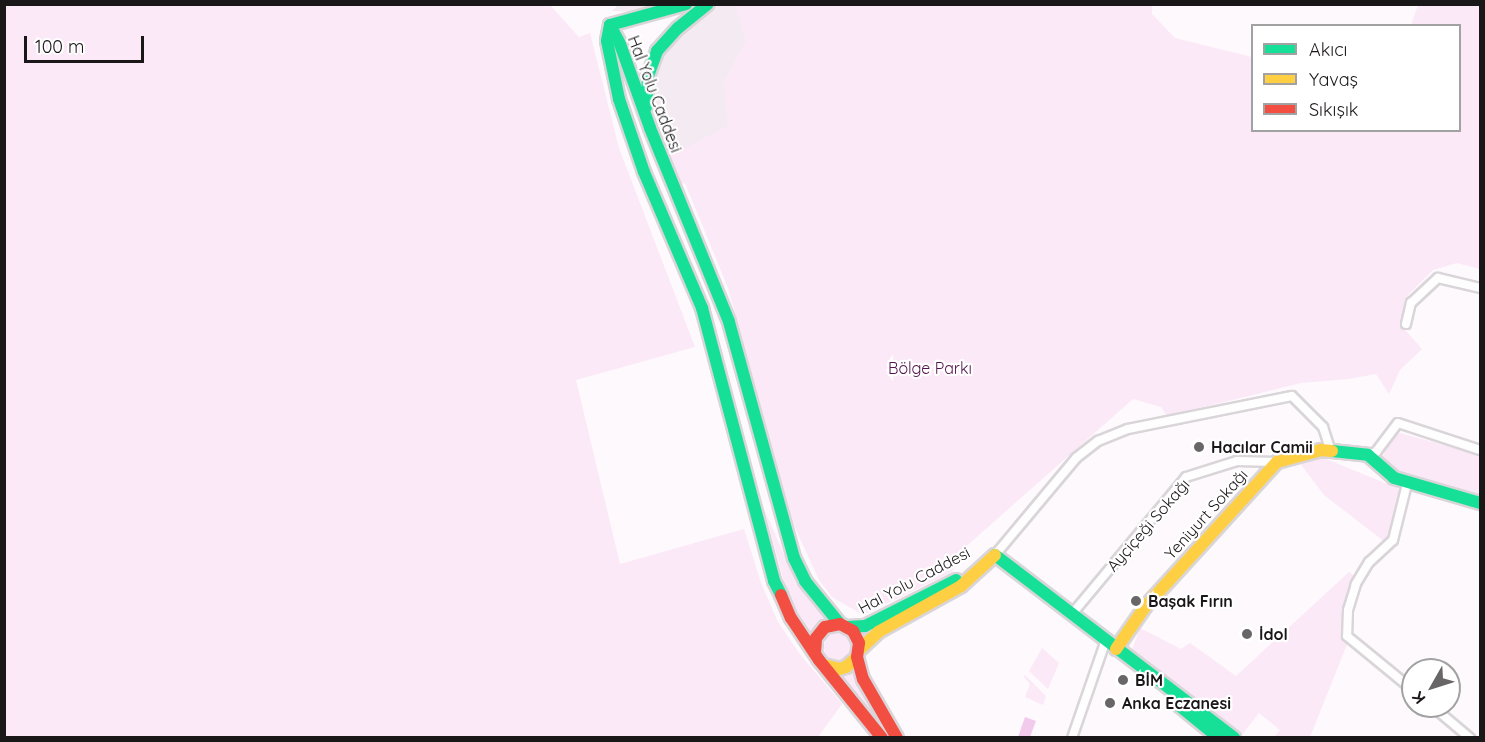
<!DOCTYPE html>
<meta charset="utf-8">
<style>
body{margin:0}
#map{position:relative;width:1485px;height:742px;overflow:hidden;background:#fdf9fc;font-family:Quicksand,sans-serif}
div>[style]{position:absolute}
.built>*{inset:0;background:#f4eaf2}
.green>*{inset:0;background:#fce9f8}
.round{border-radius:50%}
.water>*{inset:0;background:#f2caeb}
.roads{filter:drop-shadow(2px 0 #d9d5d8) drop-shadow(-2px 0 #d9d5d8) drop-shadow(0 2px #d9d5d8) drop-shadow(0 -2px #d9d5d8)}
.street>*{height:8px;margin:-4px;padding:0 4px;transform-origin:4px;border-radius:4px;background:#fffeff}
.fast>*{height:12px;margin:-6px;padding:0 6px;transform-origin:6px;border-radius:6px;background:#16e098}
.slow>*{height:12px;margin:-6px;padding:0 6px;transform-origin:6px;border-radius:6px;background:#ffcf43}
.jam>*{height:12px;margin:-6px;padding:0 6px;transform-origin:6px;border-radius:6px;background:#f24e42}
.dots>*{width:16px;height:16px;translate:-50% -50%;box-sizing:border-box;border:3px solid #fff;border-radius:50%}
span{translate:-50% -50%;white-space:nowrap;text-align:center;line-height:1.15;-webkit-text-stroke:4.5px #fff;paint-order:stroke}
.street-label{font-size:16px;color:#1a1719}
.park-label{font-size:16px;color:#52124c}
.poi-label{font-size:16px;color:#1a1719;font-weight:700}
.left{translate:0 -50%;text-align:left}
.frame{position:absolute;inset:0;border:6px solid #1a1719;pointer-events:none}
.legend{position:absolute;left:1251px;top:24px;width:210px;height:108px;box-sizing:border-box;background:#fff;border:2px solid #a3a2a3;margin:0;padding:8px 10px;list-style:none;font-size:18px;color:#1a1719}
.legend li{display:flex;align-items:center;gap:12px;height:30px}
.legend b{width:30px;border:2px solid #a3a2a3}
.north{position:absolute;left:1401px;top:658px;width:60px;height:60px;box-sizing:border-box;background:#fff;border:2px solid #a3a2a3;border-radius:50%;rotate:231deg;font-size:16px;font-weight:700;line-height:24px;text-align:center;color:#1a1719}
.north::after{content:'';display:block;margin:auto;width:21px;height:27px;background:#696668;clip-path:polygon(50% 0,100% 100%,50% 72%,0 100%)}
.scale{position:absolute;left:24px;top:36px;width:120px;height:27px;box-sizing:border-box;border:3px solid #1a1719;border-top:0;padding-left:8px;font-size:18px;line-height:21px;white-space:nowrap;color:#1a1719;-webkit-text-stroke:4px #fff;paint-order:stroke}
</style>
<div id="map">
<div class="built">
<div style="clip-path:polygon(618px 5px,665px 5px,638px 12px,612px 11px)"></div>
<div style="clip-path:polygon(715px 5px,736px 5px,749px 40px,730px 127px,688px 160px,668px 149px,656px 118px,651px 96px,657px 66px,666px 46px,703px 12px)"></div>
</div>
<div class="green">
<div style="clip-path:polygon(4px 5px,550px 5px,579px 37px,590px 33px,619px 148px,695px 347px,576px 380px,620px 564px,744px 529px,761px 583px,778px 622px,799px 653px,842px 704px,818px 737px,5px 737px)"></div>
<div style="clip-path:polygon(735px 5px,1152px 5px,1152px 14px,1175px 38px,1252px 57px,1252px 130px,1460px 130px,1460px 26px,1411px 25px,1418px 5px,1480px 5px,1480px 269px,1457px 263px,1433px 270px,1405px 298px,1401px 325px,1422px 349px,1400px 370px,1389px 394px,1376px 374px,1349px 379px,1301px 383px,1167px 416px,1161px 407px,1133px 399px,954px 557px,956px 566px,952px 572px,863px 615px,832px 597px,819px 580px,791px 519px,728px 288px,685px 183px,681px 184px,668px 149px,676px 147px,680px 151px,728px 126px,724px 81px,746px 41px)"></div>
<div style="clip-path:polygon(1400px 433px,1480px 455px,1480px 499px,1404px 478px,1382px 459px,1390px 438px)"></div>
<div style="clip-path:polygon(1319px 456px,1402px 490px,1391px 538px,1385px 542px,1324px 495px,1299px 462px)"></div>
<div style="clip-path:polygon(764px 509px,791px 570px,803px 589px,828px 617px,812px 633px,793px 605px,783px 578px)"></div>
<div style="clip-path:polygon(1349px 572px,1356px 577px,1344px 608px,1348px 642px,1310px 737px,1274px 737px,1280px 730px,1259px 713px,1241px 736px,1132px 650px,1140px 628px,1181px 649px,1190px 643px,1236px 676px)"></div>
<div class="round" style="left:824px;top:632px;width:30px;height:30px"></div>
<div style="clip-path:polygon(1042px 648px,1059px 663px,1048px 689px,1029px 671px)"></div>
<div style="clip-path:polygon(858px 671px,895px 737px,887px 737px,843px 676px)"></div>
<div style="clip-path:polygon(1025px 675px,1046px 696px,1043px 705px,1025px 697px,1030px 684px,1024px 677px)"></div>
</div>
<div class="water">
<div style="clip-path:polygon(1025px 717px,1036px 721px,1030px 737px,1018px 737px)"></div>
</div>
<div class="roads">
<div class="street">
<div style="left:1406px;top:324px;width:22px;rotate:-77deg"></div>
<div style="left:1411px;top:303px;width:37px;rotate:-43deg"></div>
<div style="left:1438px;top:278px;width:43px;rotate:13.4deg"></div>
<div style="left:1368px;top:455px;width:9px;rotate:-21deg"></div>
<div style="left:1376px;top:452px;width:36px;rotate:-53deg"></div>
<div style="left:1398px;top:423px;width:86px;rotate:18.2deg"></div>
<div style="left:1407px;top:484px;width:58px;rotate:104deg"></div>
<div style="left:1393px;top:540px;width:33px;rotate:137deg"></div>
<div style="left:1369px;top:562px;width:26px;rotate:121deg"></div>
<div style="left:1356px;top:584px;width:27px;rotate:107deg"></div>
<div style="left:1348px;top:610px;width:26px;rotate:92deg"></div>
<div style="left:1347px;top:636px;width:85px;rotate:39.3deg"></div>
<div style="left:995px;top:555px;width:126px;rotate:-50.1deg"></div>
<div style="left:1076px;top:458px;width:28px;rotate:-38deg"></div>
<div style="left:1098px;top:441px;width:32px;rotate:-22deg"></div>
<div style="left:1128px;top:429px;width:167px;rotate:-11.4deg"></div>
<div style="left:1292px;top:396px;width:44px;rotate:45deg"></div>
<div style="left:1323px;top:427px;width:25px;rotate:72deg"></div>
<div style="left:1072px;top:614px;width:178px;rotate:-50.2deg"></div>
<div style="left:1186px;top:477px;width:53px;rotate:-17.4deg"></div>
<div style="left:1237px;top:461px;width:40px;rotate:1.4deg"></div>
<div style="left:1432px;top:706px;width:50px;rotate:40.1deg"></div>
<div style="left:1072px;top:738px;width:104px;rotate:-70.9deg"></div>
</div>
<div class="fast">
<div style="left:610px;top:25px;width:16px;rotate:101deg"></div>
<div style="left:607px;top:41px;width:59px;rotate:78.3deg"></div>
<div style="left:619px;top:99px;width:77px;rotate:71.1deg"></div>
<div style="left:644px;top:172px;width:148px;rotate:66.9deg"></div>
<div style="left:702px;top:308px;width:282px;rotate:75.2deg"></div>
<div style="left:774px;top:581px;width:16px;rotate:63deg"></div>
<div style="left:610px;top:25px;width:21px;rotate:62deg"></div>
<div style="left:620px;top:44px;width:89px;rotate:70.3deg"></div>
<div style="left:650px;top:128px;width:209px;rotate:67.8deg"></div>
<div style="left:729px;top:322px;width:245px;rotate:74.6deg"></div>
<div style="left:794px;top:558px;width:25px;rotate:64deg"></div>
<div style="left:805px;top:581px;width:55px;rotate:50.9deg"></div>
<div style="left:610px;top:25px;width:79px;rotate:-15.4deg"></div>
<div style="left:646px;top:107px;width:31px;rotate:-86deg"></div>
<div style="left:648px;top:76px;width:27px;rotate:-70deg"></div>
<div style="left:657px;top:51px;width:31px;rotate:-48deg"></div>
<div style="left:678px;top:28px;width:38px;rotate:-39deg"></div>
<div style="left:1332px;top:451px;width:36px;rotate:6deg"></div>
<div style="left:1368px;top:455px;width:35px;rotate:41deg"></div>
<div style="left:1394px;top:478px;width:90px;rotate:16.2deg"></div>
<div style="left:995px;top:555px;width:301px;rotate:37.4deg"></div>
<div style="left:847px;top:627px;width:18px;rotate:-3deg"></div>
<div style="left:865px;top:626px;width:102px;rotate:-26.8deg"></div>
<div style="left:1175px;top:702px;width:57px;rotate:39.3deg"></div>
</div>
<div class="slow">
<div style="left:1116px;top:649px;width:51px;rotate:-55.4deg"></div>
<div style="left:1145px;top:607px;width:196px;rotate:-47.7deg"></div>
<div style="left:1277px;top:462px;width:46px;rotate:-15.3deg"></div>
<div style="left:1321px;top:450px;width:11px;rotate:5deg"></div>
<div style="left:859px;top:650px;width:26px;rotate:-43deg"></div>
<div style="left:878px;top:632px;width:95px;rotate:-29deg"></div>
<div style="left:961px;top:586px;width:46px;rotate:-42.4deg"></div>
<div style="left:824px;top:665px;width:16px;rotate:15deg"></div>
<div style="left:839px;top:669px;width:7px;rotate:-16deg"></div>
<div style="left:846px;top:667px;width:15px;rotate:-42deg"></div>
</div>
<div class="jam">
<div style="left:781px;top:595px;width:25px;rotate:67deg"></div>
<div style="left:791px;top:618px;width:50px;rotate:56.3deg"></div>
<div style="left:819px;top:660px;width:100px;rotate:51.1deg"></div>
<div style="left:815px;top:653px;width:15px;rotate:-86deg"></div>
<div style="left:816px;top:638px;width:14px;rotate:-51deg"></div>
<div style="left:825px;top:627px;width:15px;rotate:-11deg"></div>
<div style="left:840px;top:624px;width:15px;rotate:28deg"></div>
<div style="left:853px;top:631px;width:13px;rotate:63deg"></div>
<div style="left:859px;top:643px;width:14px;rotate:98deg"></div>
<div style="left:857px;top:657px;width:23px;rotate:75deg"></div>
<div style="left:863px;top:679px;width:68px;rotate:60deg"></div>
</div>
</div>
<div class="dots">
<div style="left:1199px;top:447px;background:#696668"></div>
<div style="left:1136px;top:601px;background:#696668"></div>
<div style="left:1247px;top:634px;background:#696668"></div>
<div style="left:1123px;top:680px;background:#696668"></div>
<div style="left:1110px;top:703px;background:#696668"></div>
</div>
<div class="street-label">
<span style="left:655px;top:94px;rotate:69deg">Hal Yolu Caddesi</span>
<span style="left:1206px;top:514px;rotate:-48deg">Yeniyurt Sokağı</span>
<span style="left:1148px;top:525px;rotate:-49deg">Ayçiçeği Sokağı</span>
<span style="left:914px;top:580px;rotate:-28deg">Hal Yolu Caddesi</span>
</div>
<div class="park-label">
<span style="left:930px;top:368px">Bölge Parkı</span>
</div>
<div class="poi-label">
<span class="left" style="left:1211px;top:447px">Hacılar Camii</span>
<span class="left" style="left:1148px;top:601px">Başak Fırın</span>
<span class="left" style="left:1259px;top:634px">İdol</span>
<span class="left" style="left:1135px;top:680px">BİM</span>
<span class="left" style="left:1122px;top:703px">Anka Eczanesi</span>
</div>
<div class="frame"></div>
<ul class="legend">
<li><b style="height:8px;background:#16e098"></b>Akıcı</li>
<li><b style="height:8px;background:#ffcf43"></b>Yavaş</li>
<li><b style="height:8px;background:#f24e42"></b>Sıkışık</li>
</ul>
<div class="north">K</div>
<div class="scale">100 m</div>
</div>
